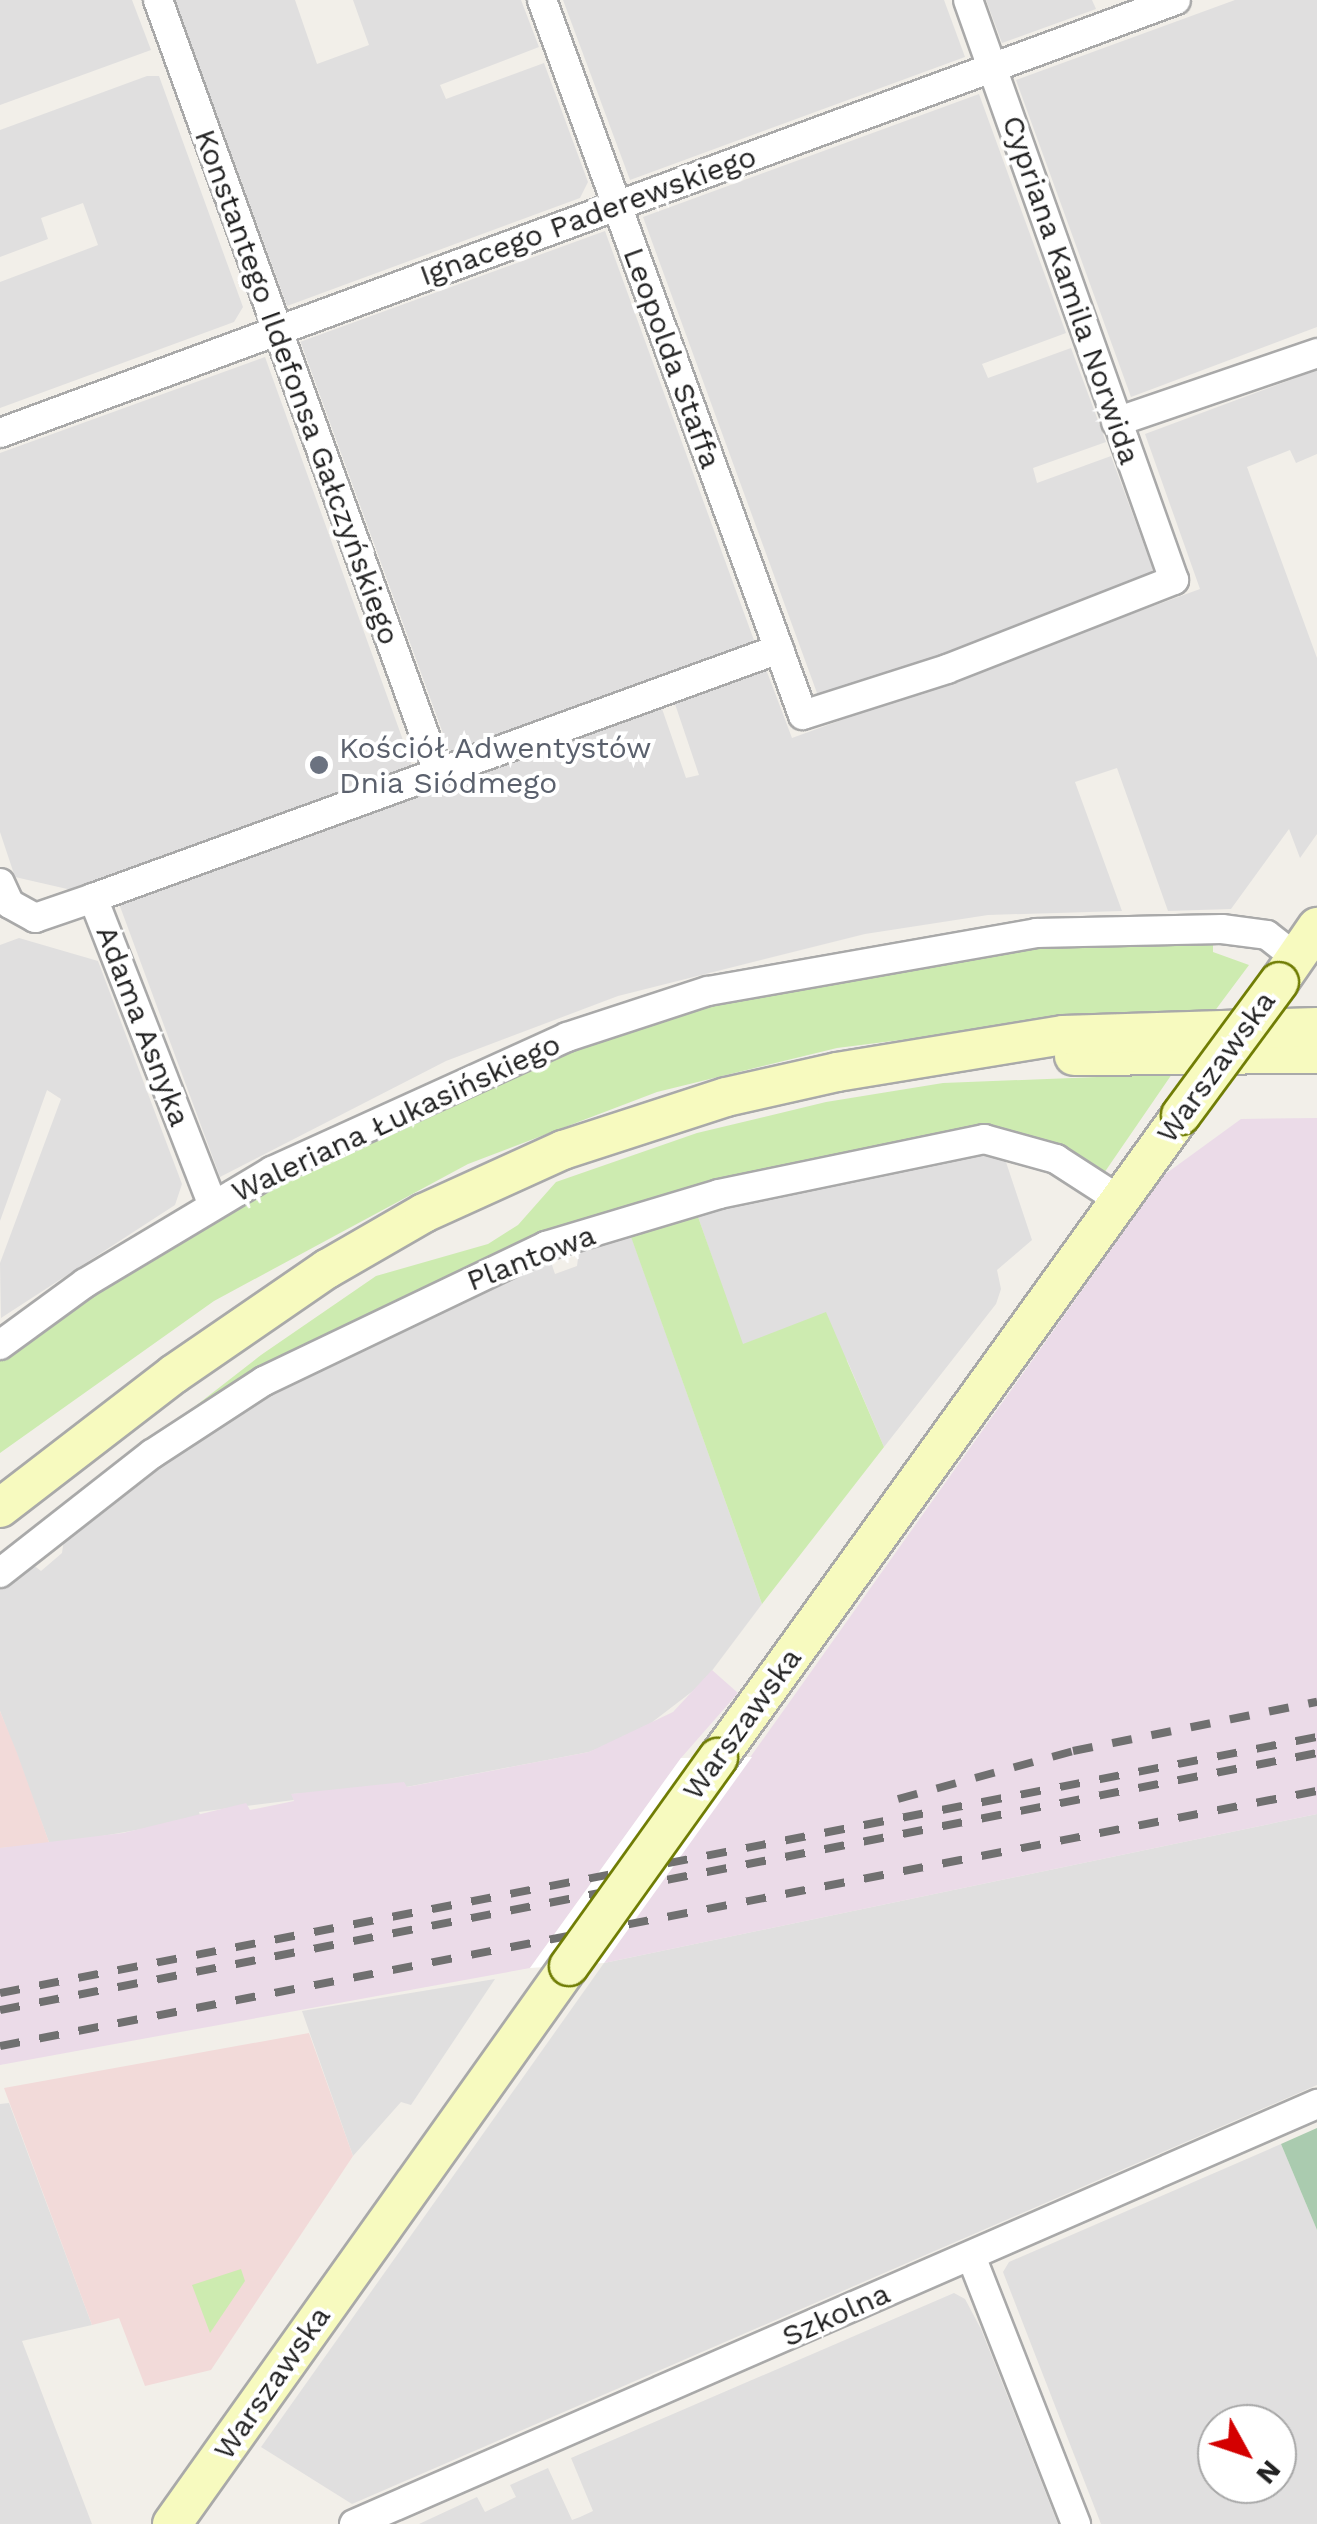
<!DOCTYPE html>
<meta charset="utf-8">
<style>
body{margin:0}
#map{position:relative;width:1317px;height:2524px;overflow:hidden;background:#f2efe9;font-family:"Work Sans",sans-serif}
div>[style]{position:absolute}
.residential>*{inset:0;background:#e0dfdf;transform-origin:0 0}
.commercial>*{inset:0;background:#f2dad9}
.industrial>*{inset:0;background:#ebdbe8}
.grass>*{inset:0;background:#cdebb0}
.cemetery>*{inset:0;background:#aacbaf}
.pier>*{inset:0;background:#fff}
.roads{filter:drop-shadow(2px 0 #a9a9a9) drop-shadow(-2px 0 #a9a9a9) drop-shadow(0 2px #a9a9a9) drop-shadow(0 -2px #a9a9a9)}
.street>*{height:28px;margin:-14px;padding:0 14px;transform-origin:14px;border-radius:14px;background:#fff}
.secondary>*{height:38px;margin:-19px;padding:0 19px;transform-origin:19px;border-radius:19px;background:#f7fabf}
.rail>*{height:8px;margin-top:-4px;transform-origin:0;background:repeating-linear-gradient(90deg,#707070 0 20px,transparent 0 40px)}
.bridges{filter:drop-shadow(2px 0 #707d05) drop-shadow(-2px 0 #707d05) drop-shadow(0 2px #707d05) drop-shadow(0 -2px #707d05)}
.secondary-bridge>*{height:38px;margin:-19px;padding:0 19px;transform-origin:19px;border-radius:19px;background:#f7fabf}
.dots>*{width:28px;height:28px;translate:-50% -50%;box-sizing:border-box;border:5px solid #fff;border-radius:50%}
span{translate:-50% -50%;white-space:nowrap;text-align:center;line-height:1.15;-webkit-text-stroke:8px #fff;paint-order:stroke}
.street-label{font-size:30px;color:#222}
.worship-label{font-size:30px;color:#5b616d}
.left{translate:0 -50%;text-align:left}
.north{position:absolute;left:1197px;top:2404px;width:100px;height:100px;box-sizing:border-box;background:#fff;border:2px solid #a7a7a7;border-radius:50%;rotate:130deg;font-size:28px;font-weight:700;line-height:40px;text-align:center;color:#222}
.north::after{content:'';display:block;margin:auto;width:35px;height:45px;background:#d40000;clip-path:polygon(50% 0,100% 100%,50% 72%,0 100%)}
</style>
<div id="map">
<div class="residential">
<div style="clip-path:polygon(0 0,132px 0,151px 50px,0 105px)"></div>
<div style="clip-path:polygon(175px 0,295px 0,317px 64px,369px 45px,353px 0,521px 0,539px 47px,440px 85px,446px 99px,544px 63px,588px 182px,580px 198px,287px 306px)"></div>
<div style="clip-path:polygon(563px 0,944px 0,965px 57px,630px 180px)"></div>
<div style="clip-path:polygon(986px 0,1092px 0,1096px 9px,1002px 43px)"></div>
<div style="clip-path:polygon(1235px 0,1317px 0,1317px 327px,1131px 397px,1016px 80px)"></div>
<div style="clip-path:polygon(147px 76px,159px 76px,243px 307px,234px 322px,0 408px,0 282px,98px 245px,83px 203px,41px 218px,48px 239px,0 257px,0 130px)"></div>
<div style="clip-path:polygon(979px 94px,1066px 333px,982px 364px,988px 378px,1071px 348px,1106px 442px,1033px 468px,1037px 483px,1111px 456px,1153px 569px,1146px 584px,821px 704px,643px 217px)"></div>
<div style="left:605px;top:231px;width:438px;height:324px;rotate:70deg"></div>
<div style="clip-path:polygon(265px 357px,413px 768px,76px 891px,15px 877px,0 832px,0 453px)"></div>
<div style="clip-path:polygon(1317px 370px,1317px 454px,1296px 463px,1290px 450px,1247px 467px,1317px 658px,1317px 834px,1300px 858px,1289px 829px,1231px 909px,1168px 911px,1117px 768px,1075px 782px,1122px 911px,988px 915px,865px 934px,618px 996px,446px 1061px,220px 1177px,118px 901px,660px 703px,686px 778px,699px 775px,673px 698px,764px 664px,792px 738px,1200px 589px,1145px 434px)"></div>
<div style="clip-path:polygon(19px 938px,98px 961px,182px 1184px,175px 1205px,1px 1318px,0 1263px,61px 1099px,47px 1090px,0 1221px,0 945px)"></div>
<div style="clip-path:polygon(974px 1154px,1004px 1156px,1032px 1240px,997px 1270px,1001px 1289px,996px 1304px,884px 1447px,847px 1360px,742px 1344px,697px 1214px)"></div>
<div style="clip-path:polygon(630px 1233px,762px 1604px,702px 1684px,638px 1733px,589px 1752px,406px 1787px,292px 1794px,294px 1800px,199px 1812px,201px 1819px,50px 1845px,0 1711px,0 1589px,32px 1564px,41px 1571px,62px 1553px,64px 1539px,171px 1458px,307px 1373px,551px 1262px,555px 1274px,577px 1266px,579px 1251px)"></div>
<div style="clip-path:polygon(1317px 1814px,1317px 2085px,352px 2504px,261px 2447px,604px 1963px)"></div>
<div style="clip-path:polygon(495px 1979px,411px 2105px,401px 2102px,353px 2156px,302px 2011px)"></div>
<div style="clip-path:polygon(9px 2103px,92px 2325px,22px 2341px,92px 2524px,0 2524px,0 2104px)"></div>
<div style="clip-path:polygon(evenodd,1281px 2144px,1317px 2230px,1317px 2524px,1101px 2524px,1003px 2272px,1009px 2262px,1281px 2144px,1217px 2424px,1277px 2424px,1277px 2484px,1217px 2484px,1217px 2424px)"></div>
<div style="clip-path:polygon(954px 2293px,965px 2299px,981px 2329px,1058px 2524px,419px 2524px,477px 2497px,485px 2512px,516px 2497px,510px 2485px,548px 2468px,572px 2520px,580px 2517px,593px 2511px,571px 2458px)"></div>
</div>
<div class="commercial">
<div style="clip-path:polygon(0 1711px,17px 1753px,50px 1845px,0 1848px)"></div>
<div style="clip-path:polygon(309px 2033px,353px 2156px,211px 2370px,145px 2386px,119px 2318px,92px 2325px,4px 2088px)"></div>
</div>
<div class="industrial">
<div style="clip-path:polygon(1317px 1118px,1317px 1814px,604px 1963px,1164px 1175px,1241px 1119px)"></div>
<div style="clip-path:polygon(712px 1670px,738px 1693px,681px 1758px,530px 1968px,0 2065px,0 1848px,123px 1833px,246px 1803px,250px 1810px,294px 1801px,291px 1794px,404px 1782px,407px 1787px,589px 1752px,673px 1712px)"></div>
</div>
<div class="grass">
<div style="clip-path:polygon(1213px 942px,1213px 952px,1249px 965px,1214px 1012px,1076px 1018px,837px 1048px,657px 1092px,468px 1164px,214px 1301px,0 1453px,0 1361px,41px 1330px,201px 1226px,315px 1165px,576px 1047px,751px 992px,1033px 945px)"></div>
<div style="clip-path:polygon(1172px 1074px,1102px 1176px,1001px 1135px,651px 1204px,367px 1318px,0 1558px,261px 1355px,376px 1276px,488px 1244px,518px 1225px,556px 1182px,697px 1133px,826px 1102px,943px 1083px)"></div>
<div style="clip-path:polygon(697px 1214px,743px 1344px,826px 1312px,884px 1447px,762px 1604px,630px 1234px)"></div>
<div style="clip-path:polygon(241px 2269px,245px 2281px,210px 2333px,192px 2285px)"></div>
</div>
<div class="cemetery">
<div style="clip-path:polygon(1317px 2128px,1317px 2230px,1281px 2144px)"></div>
</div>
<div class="pier">
<div style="clip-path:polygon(752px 1757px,604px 1963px,530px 1968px,681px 1758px)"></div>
</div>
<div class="roads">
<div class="street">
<div style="left:158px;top:0;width:821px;rotate:70.06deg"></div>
<div style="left:542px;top:0;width:761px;rotate:69.95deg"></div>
<div style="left:803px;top:715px;width:151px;rotate:-17.7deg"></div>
<div style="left:947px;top:669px;width:244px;rotate:-21.4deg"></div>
<div style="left:1174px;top:580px;width:615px;rotate:-109.55deg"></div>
<div style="left:1116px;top:422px;width:213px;rotate:-18.9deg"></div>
<div style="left:0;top:433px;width:1253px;rotate:-20.21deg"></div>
<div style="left:0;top:883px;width:23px;rotate:65deg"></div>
<div style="left:10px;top:904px;width:29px;rotate:29deg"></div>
<div style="left:35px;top:918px;width:61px;rotate:-19deg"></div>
<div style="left:93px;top:898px;width:328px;rotate:68.7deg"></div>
<div style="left:93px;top:898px;width:730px;rotate:-19.95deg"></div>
<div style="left:0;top:1345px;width:105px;rotate:-36.1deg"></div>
<div style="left:85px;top:1283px;width:218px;rotate:-30.9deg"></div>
<div style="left:272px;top:1171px;width:324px;rotate:-24.4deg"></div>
<div style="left:567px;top:1037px;width:148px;rotate:-18.1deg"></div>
<div style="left:708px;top:991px;width:333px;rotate:-10deg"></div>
<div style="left:1036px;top:933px;width:186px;rotate:-1.2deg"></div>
<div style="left:1222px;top:929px;width:45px;rotate:7.6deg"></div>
<div style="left:1267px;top:935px;width:36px;rotate:38deg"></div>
<div style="left:0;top:1573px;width:193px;rotate:-38.1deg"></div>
<div style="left:152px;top:1454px;width:134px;rotate:-33.1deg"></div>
<div style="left:264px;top:1381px;width:313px;rotate:-25.6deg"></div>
<div style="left:546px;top:1246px;width:181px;rotate:-16.7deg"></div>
<div style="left:719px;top:1194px;width:271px;rotate:-11.7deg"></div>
<div style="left:984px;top:1139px;width:75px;rotate:15.5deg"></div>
<div style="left:1056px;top:1159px;width:77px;rotate:32.9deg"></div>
<div style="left:971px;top:2256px;width:288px;rotate:68.6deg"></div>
<div style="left:354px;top:2524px;width:1051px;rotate:-23.56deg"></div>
</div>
<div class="secondary">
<div style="left:1279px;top:982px;width:67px;rotate:-55.4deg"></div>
<div style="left:1074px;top:1056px;width:243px;rotate:-0.5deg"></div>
<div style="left:0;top:1508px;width:220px;rotate:-37.6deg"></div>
<div style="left:174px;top:1374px;width:186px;rotate:-34.5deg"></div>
<div style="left:327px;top:1269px;width:112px;rotate:-30deg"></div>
<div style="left:424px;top:1213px;width:153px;rotate:-24.4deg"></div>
<div style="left:563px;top:1150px;width:171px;rotate:-18deg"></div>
<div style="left:726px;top:1097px;width:114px;rotate:-12.7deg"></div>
<div style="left:837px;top:1072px;width:229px;rotate:-9.3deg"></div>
<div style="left:1063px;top:1035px;width:254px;rotate:-1.8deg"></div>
<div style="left:718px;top:1758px;width:792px;rotate:-54.24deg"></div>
<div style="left:172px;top:2524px;width:685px;rotate:-54.57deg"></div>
</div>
</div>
<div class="rail">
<div style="left:898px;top:1799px;width:181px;rotate:-15.3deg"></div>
<div style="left:1073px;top:1751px;width:249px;rotate:-11.4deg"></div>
<div style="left:0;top:1993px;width:1342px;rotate:-11deg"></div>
<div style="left:0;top:2010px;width:1342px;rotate:-11.04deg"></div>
<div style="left:0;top:2046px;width:1341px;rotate:-10.96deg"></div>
</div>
<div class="bridges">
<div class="secondary-bridge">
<div style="left:1181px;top:1115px;width:165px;rotate:-53.6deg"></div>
<div style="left:569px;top:1966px;width:256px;rotate:-54.4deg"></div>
</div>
</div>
<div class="dots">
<div style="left:319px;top:765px;background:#6b7280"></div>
</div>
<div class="street-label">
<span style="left:588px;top:216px;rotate:-20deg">Ignacego Paderewskiego</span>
<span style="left:1071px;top:290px;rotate:71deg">Cypriana Kamila Norwida</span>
<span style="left:672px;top:358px;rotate:70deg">Leopolda Staffa</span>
<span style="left:297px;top:387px;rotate:70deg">Konstantego Ildefonsa Gałczyńskiego</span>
<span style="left:143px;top:1026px;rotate:69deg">Adama Asnyka</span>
<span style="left:1216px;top:1067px;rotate:-54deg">Warszawska</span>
<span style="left:396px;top:1118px;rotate:-25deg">Waleriana Łukasińskiego</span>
<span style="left:531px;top:1258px;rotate:-21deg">Plantowa</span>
<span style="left:742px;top:1724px;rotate:-54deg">Warszawska</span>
<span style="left:836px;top:2315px;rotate:-24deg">Szkolna</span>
<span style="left:272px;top:2383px;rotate:-55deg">Warszawska</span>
</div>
<div class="worship-label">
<span class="left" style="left:339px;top:765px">Kościół Adwentystów<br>Dnia Siódmego</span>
</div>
<div class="north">N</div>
</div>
